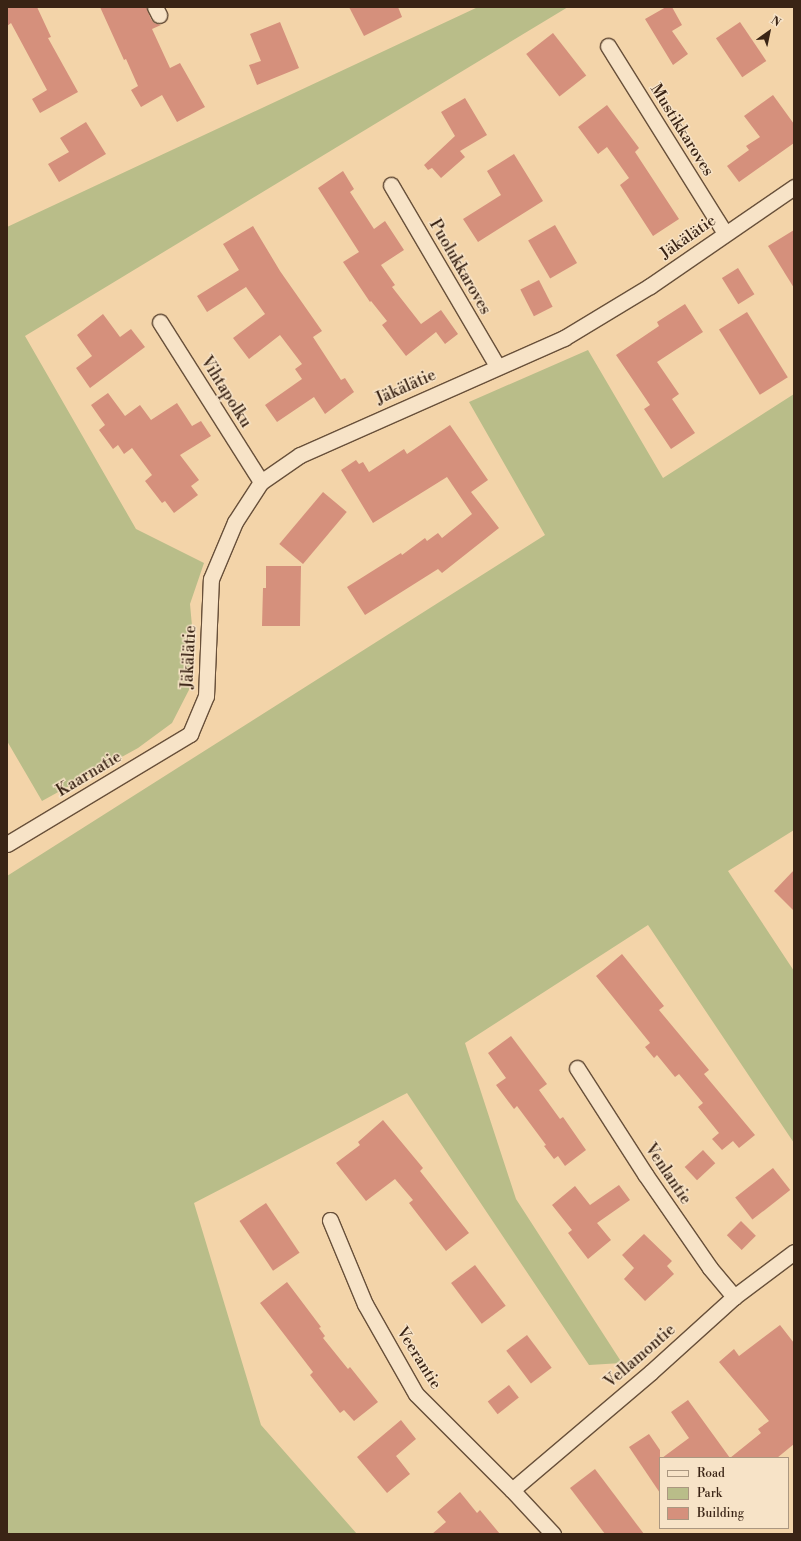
<!DOCTYPE html>
<meta charset="utf-8">
<style>
body{margin:0}
#map{position:relative;width:801px;height:1541px;overflow:hidden;background:#f3d4a9;font-family:"Libre Bodoni",serif}
div>[style]{position:absolute}
.green>*{inset:0;background:#b9bd89}
.building>*{inset:0;background:#d5907c;transform-origin:0 0}
.roads{filter:drop-shadow(1px 0 #68503a) drop-shadow(-1px 0 #68503a) drop-shadow(0 1px #68503a) drop-shadow(0 -1px #68503a)}
.street>*{height:15px;margin:-7.5px;padding:0 7.5px;transform-origin:7.5px;border-radius:7.5px;background:#f7e3c7}
span{translate:-50% -50%;white-space:nowrap;text-align:center;line-height:1.15;-webkit-text-stroke:3px #f7e3c7;paint-order:stroke}
.street-label{font-size:16px;color:#3a2415}
.frame{position:absolute;inset:0;border:8px solid #3a2415;pointer-events:none}
.legend{position:absolute;left:659px;top:1457px;width:130px;height:72px;box-sizing:border-box;background:#f7e3c7;border:1px solid #ab9780;margin:0;padding:5px 7px;list-style:none;font-size:12px;color:#3a2415}
.legend li{display:flex;align-items:center;gap:8px;height:20px}
.legend b{width:20px;border:1px solid #ab9780}
.north{position:absolute;left:749px;top:12px;width:40px;height:40px;-webkit-text-stroke:3px #f7e3c7;paint-order:stroke;rotate:33deg;font-size:11px;font-weight:700;line-height:16px;text-align:center;color:#3a2415}
.north::after{content:'';display:block;margin:auto;width:14px;height:18px;background:#3a2415;clip-path:polygon(50% 0,100% 100%,50% 72%,0 100%)}
</style>
<div id="map">
<div class="green">
<div style="clip-path:polygon(478px 7px,568px 7px,25px 336px,136px 529px,204px 563px,190px 604px,193px 637px,192px 684px,172px 723px,138px 748px,42px 801px,7px 741px,7px 227px)"></div>
<div style="clip-path:polygon(588px 350px,663px 478px,794px 394px,794px 830px,728px 871px,794px 971px,794px 1143px,648px 925px,465px 1043px,516px 1199px,622px 1363px,589px 1365px,407px 1093px,194px 1203px,261px 1425px,357px 1534px,7px 1534px,7px 876px,545px 535px,469px 402px)"></div>
</div>
<div class="building">
<div style="clip-path:polygon(7px 7px,37px 7px,51px 37px,48px 38px,78px 92px,40px 113px,32px 99px,47px 90px,11px 23px,7px 26px)"></div>
<div style="clip-path:polygon(100px 7px,146px 7px,151px 19px,154px 23px,161px 25px,152px 29px,170px 68px,180px 63px,205px 107px,177px 122px,162px 95px,141px 107px,131px 90px,138px 86px,126px 59px,124px 60px)"></div>
<div style="clip-path:polygon(349px 7px,398px 7px,402px 17px,364px 36px)"></div>
<div style="clip-path:polygon(666px 7px,672px 7px,682px 25px,672px 31px,688px 54px,673px 65px,645px 19px)"></div>
<div style="clip-path:polygon(280px 22px,299px 68px,257px 85px,249px 65px,261px 61px,250px 34px)"></div>
<div style="left:740px;top:22px;width:47px;height:29px;rotate:56deg"></div>
<div style="left:553px;top:33px;width:54px;height:34px;rotate:52deg"></div>
<div style="clip-path:polygon(773px 95px,794px 124px,794px 143px,739px 182px,727px 166px,749px 150px,746px 146px,760px 137px,744px 116px)"></div>
<div style="clip-path:polygon(465px 98px,487px 135px,460px 151px,465px 157px,441px 178px,432px 168px,428px 170px,424px 165px,455px 136px,441px 112px)"></div>
<div style="clip-path:polygon(607px 105px,639px 148px,635px 152px,679px 219px,653px 236px,620px 185px,629px 178px,607px 147px,598px 154px,578px 127px)"></div>
<div style="clip-path:polygon(86px 122px,106px 154px,59px 182px,48px 164px,69px 152px,60px 138px)"></div>
<div style="clip-path:polygon(514px 154px,543px 201px,478px 242px,463px 219px,501px 195px,487px 171px)"></div>
<div style="clip-path:polygon(343px 171px,354px 189px,350px 192px,374px 229px,385px 221px,404px 250px,381px 265px,395px 285px,392px 287px,421px 324px,441px 310px,458px 334px,445px 344px,436px 332px,406px 356px,382px 325px,387px 321px,371px 301px,370px 302px,343px 262px,359px 252px,318px 188px)"></div>
<div style="left:555px;top:225px;width:44px;height:31px;rotate:60deg"></div>
<div style="clip-path:polygon(253px 226px,280px 271px,322px 331px,313px 337px,341px 380px,345px 378px,354px 392px,325px 414px,314px 397px,277px 422px,265px 405px,302px 379px,295px 369px,302px 364px,280px 335px,249px 359px,233px 338px,265px 314px,246px 287px,207px 312px,197px 296px,239px 270px,223px 244px)"></div>
<div style="clip-path:polygon(794px 230px,794px 288px,768px 246px)"></div>
<div style="left:738px;top:268px;width:31px;height:19px;rotate:58deg"></div>
<div style="left:539px;top:280px;width:30px;height:21px;rotate:63deg"></div>
<div style="clip-path:polygon(685px 304px,703px 332px,657px 362px,679px 394px,672px 399px,695px 433px,671px 449px,644px 409px,650px 405px,616px 355px,659px 326px,657px 322px)"></div>
<div style="left:747px;top:312px;width:77px;height:33px;rotate:58deg"></div>
<div style="clip-path:polygon(103px 314px,120px 337px,131px 329px,145px 347px,90px 388px,76px 368px,92px 356px,77px 335px)"></div>
<div style="clip-path:polygon(108px 393px,125px 416px,140px 405px,151px 420px,177px 403px,192px 426px,201px 421px,211px 436px,180px 455px,199px 480px,191px 486px,198px 495px,174px 513px,165px 501px,162px 503px,145px 481px,152px 475px,132px 448px,124px 454px,118px 445px,113px 449px,99px 430px,105px 425px,91px 405px)"></div>
<div style="clip-path:polygon(450px 425px,488px 480px,471px 492px,499px 528px,442px 573px,438px 569px,365px 615px,347px 587px,401px 553px,402px 555px,425px 538px,427px 541px,438px 533px,442px 538px,472px 514px,447px 477px,373px 523px,341px 470px,356px 460px,359px 464px,363px 462px,369px 472px,404px 449px,407px 454px)"></div>
<div style="left:323px;top:492px;width:31px;height:68px;rotate:40deg"></div>
<div style="clip-path:polygon(266px 566px,301px 566px,300px 626px,262px 626px,263px 588px,266px 588px)"></div>
<div style="clip-path:polygon(794px 870px,794px 911px,774px 891px)"></div>
<div style="clip-path:polygon(622px 954px,664px 1006px,659px 1010px,709px 1070px,704px 1074px,755px 1135px,739px 1148px,733px 1141px,722px 1150px,712px 1139px,719px 1133px,698px 1107px,703px 1103px,679px 1074px,675px 1077px,657px 1055px,654px 1058px,645px 1047px,650px 1043px,596px 976px)"></div>
<div style="clip-path:polygon(511px 1036px,547px 1084px,539px 1090px,560px 1119px,563px 1117px,586px 1150px,565px 1166px,558px 1156px,554px 1159px,544px 1146px,546px 1145px,517px 1106px,514px 1109px,496px 1085px,506px 1078px,488px 1053px)"></div>
<div style="clip-path:polygon(383px 1120px,423px 1168px,420px 1171px,469px 1233px,446px 1251px,409px 1203px,413px 1200px,395px 1179px,366px 1201px,336px 1163px,360px 1145px,358px 1142px)"></div>
<div style="left:703px;top:1150px;width:18px;height:25px;rotate:47deg"></div>
<div style="left:773px;top:1168px;width:28px;height:48px;rotate:52deg"></div>
<div style="clip-path:polygon(619px 1185px,630px 1200px,597px 1223px,611px 1240px,588px 1259px,568px 1233px,572px 1230px,552px 1205px,575px 1186px,590px 1205px)"></div>
<div style="left:266px;top:1203px;width:60px;height:32px;rotate:56deg"></div>
<div style="left:741px;top:1221px;width:21px;height:20px;rotate:45deg"></div>
<div style="clip-path:polygon(644px 1234px,672px 1261px,667px 1266px,674px 1274px,645px 1301px,624px 1279px,634px 1268px,622px 1255px)"></div>
<div style="left:475px;top:1265px;width:51px;height:30px;rotate:53deg"></div>
<div style="clip-path:polygon(287px 1282px,321px 1327px,319px 1328px,325px 1336px,323px 1338px,348px 1369px,350px 1367px,378px 1402px,354px 1421px,344px 1410px,340px 1413px,310px 1375px,313px 1372px,260px 1303px)"></div>
<div style="clip-path:polygon(780px 1325px,794px 1343px,794px 1444px,777px 1458px,662px 1458px,689px 1438px,671px 1412px,688px 1400px,730px 1458px,761px 1433px,758px 1429px,769px 1421px,719px 1362px,734px 1349px,739px 1356px)"></div>
<div style="left:527px;top:1335px;width:41px;height:26px;rotate:53deg"></div>
<div style="left:509px;top:1385px;width:16px;height:27px;rotate:52deg"></div>
<div style="clip-path:polygon(401px 1420px,416px 1439px,396px 1456px,410px 1474px,387px 1493px,357px 1457px)"></div>
<div style="clip-path:polygon(649px 1434px,660px 1450px,660px 1493px,629px 1447px)"></div>
<div style="clip-path:polygon(595px 1469px,644px 1534px,605px 1534px,570px 1488px)"></div>
<div style="clip-path:polygon(460px 1492px,477px 1513px,480px 1510px,500px 1534px,432px 1534px,446px 1522px,437px 1512px)"></div>
</div>
<div class="roads">
<div class="street">
<div style="left:155px;top:7px;width:9px;rotate:63deg"></div>
<div style="left:608px;top:46px;width:221px;rotate:58deg"></div>
<div style="left:391px;top:185px;width:210px;rotate:59.6deg"></div>
<div style="left:160px;top:322px;width:189px;rotate:57.7deg"></div>
<div style="left:7px;top:844px;width:214px;rotate:-31deg"></div>
<div style="left:190px;top:734px;width:41px;rotate:-67.2deg"></div>
<div style="left:206px;top:696px;width:117px;rotate:-87.6deg"></div>
<div style="left:211px;top:579px;width:62px;rotate:-67.2deg"></div>
<div style="left:235px;top:522px;width:48px;rotate:-57deg"></div>
<div style="left:261px;top:482px;width:47px;rotate:-34.7deg"></div>
<div style="left:300px;top:455px;width:289px;rotate:-23.9deg"></div>
<div style="left:564px;top:338px;width:100px;rotate:-31.2deg"></div>
<div style="left:650px;top:286px;width:175px;rotate:-34.5deg"></div>
<div style="left:577px;top:1068px;width:126px;rotate:57.3deg"></div>
<div style="left:645px;top:1174px;width:114px;rotate:55.3deg"></div>
<div style="left:710px;top:1268px;width:38px;rotate:50deg"></div>
<div style="left:330px;top:1220px;width:91px;rotate:67.4deg"></div>
<div style="left:365px;top:1304px;width:103px;rotate:60.5deg"></div>
<div style="left:416px;top:1394px;width:136px;rotate:45deg"></div>
<div style="left:512px;top:1490px;width:60px;rotate:47deg"></div>
<div style="left:512px;top:1490px;width:182px;rotate:-40.3deg"></div>
<div style="left:651px;top:1372px;width:112px;rotate:-42.1deg"></div>
<div style="left:734px;top:1297px;width:75px;rotate:-36.9deg"></div>
</div>
</div>
<div class="street-label">
<span style="left:682px;top:130px;rotate:58deg">Mustikkaroves</span>
<span style="left:688px;top:237px;rotate:-35deg">Jäkälätie</span>
<span style="left:460px;top:267px;rotate:60deg">Puolukkaroves</span>
<span style="left:406px;top:387px;rotate:-24deg">Jäkälätie</span>
<span style="left:226px;top:392px;rotate:58deg">Vihtapolku</span>
<span style="left:189px;top:657px;rotate:-87deg">Jäkälätie</span>
<span style="left:89px;top:774px;rotate:-31deg">Kaarnatie</span>
<span style="left:668px;top:1174px;rotate:56deg">Venlantie</span>
<span style="left:640px;top:1356px;rotate:-41deg">Vellamontie</span>
<span style="left:419px;top:1358px;rotate:58deg">Veerantie</span>
</div>
<div class="frame"></div>
<ul class="legend">
<li><b style="height:5px;background:#f7e3c7"></b>Road</li>
<li><b style="height:11px;background:#b9bd89"></b>Park</li>
<li><b style="height:11px;background:#d5907c"></b>Building</li>
</ul>
<div class="north">N</div>
</div>
